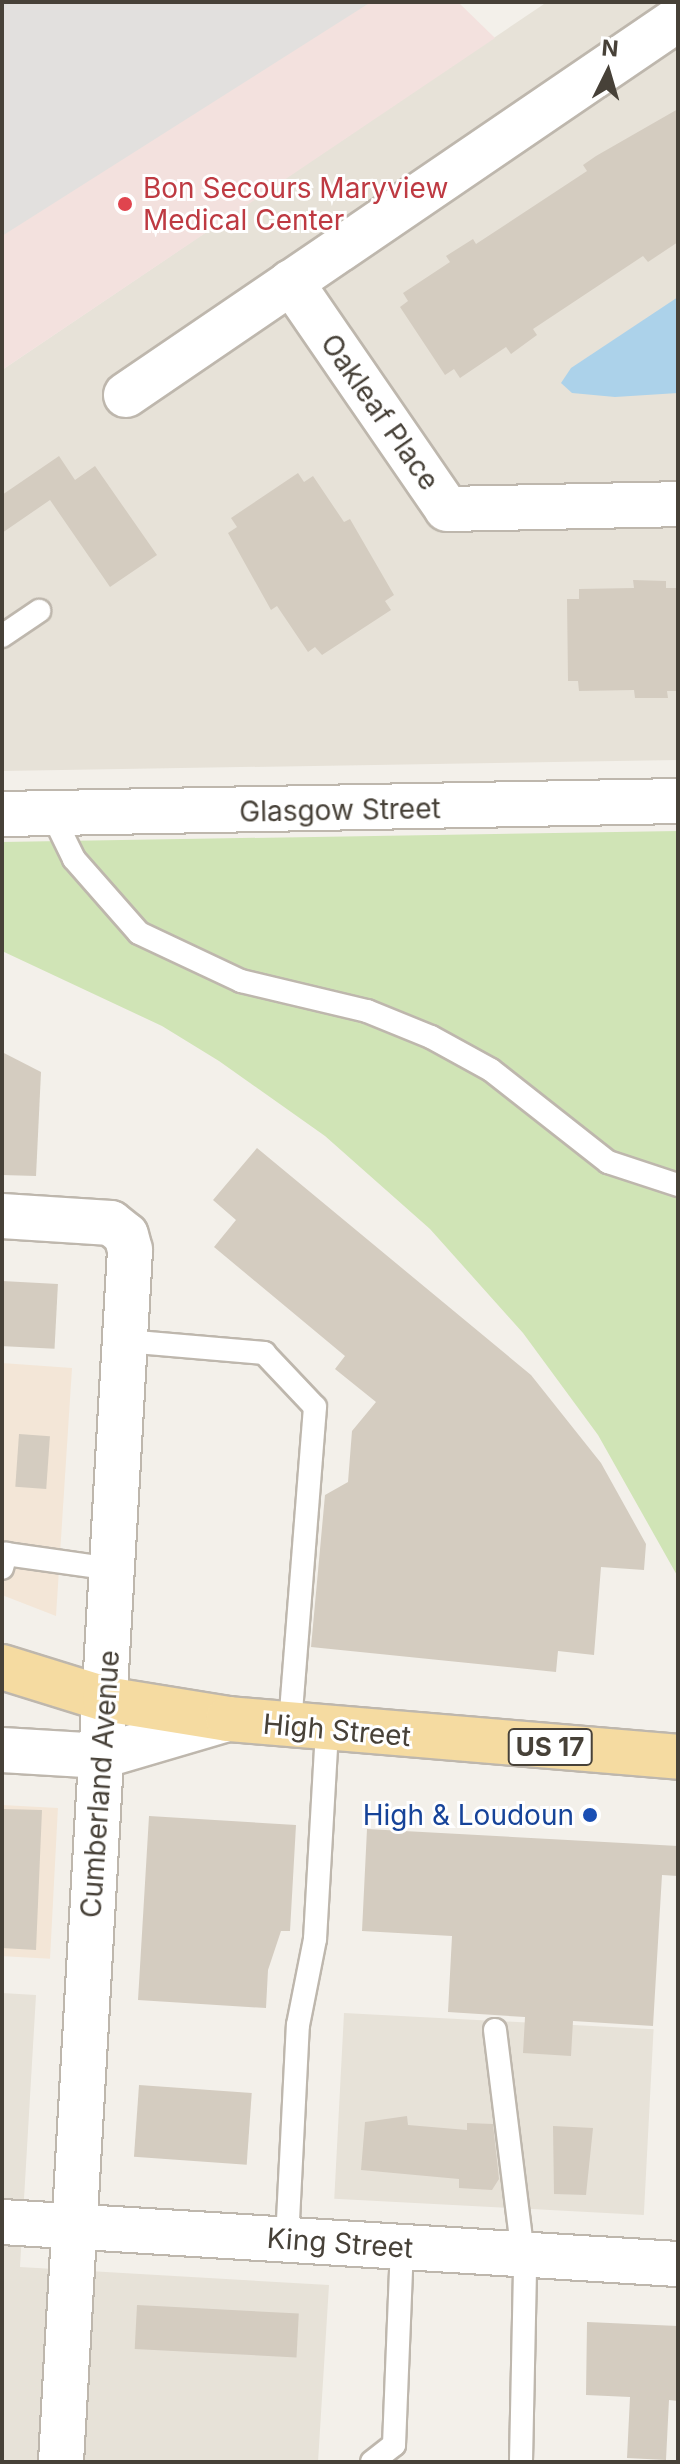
<!DOCTYPE html>
<style>
body{margin:0}
#map{position:relative;width:680px;height:2464px;overflow:hidden;background:#f3f0ea;font-family:Inter,sans-serif}
div>[style]{position:absolute}
.residential>*{inset:0;background:#e7e2d8;transform-origin:0 0}
.commercial>*{inset:0;background:#f3e6d7;transform-origin:0 0}
.medical>*{inset:0;background:#f3e1de}
.green>*{inset:0;background:#d0e4b6}
.parking>*{inset:0;background:#e2e0de}
.water>*{inset:0;background:#acd2ea}
.building>*{inset:0;background:#d4ccc0;transform-origin:0 0}
.roads{filter:drop-shadow(2px 0 #beb7ad) drop-shadow(-2px 0 #beb7ad) drop-shadow(0 2px #beb7ad) drop-shadow(0 -2px #beb7ad)}
.service>*{height:22px;margin:-11px;padding:0 11px;transform-origin:11px;border-radius:11px;background:#fff}
.minor>*{height:44px;margin:-22px;padding:0 22px;transform-origin:22px;border-radius:22px;background:#fff}
.tertiary>*{height:44px;margin:-22px;padding:0 22px;transform-origin:22px;border-radius:22px;background:#fff}
.primary>*{height:44px;margin:-22px;padding:0 22px;transform-origin:22px;border-radius:22px;background:#f5dba1}
.dots>*{width:22px;height:22px;translate:-50% -50%;box-sizing:border-box;border:4px solid #fff;border-radius:50%}
span{translate:-50% -50%;white-space:nowrap;text-align:center;line-height:1.15;-webkit-text-stroke:6px #fff;paint-order:stroke}
.shield-label span{padding:2px 6px;background:#fff;border:2px solid;border-radius:6px;-webkit-text-stroke-width:0}
.shield-label{font-size:26px;color:#474138;font-weight:700}
.health-label{font-size:28px;color:#be3a42}
.left{translate:0 -50%;text-align:left}
.street-label{font-size:28px;color:#474138}
.transit-label{font-size:28px;color:#164399}
.right{translate:-100% -50%;text-align:right}
.frame{position:absolute;inset:0;border:4px solid #474138;pointer-events:none}
.north{position:absolute;left:568px;top:32px;width:80px;height:80px;-webkit-text-stroke:6px #fff;paint-order:stroke;rotate:5deg;font-size:22px;font-weight:700;line-height:32px;text-align:center;color:#474138}
.north::after{content:'';display:block;margin:auto;width:28px;height:36px;background:#474138;clip-path:polygon(50% 0,100% 100%,50% 72%,0 100%)}
</style>
<div id="map">
<div class="residential">
<div style="clip-path:polygon(547px 2px,678px 2px,678px 760px,2px 771px,2px 370px)"></div>
<div style="clip-path:polygon(2px 1993px,36px 1995px,20px 2267px,329px 2285px,318px 2462px,2px 2462px)"></div>
<div style="left:344px;top:2013px;width:310px;height:186px;rotate:3deg"></div>
</div>
<div class="commercial">
<div style="clip-path:polygon(2px 1363px,72px 1368px,56px 1616px,2px 1595px)"></div>
<div style="left:2px;top:1805px;width:56px;height:151px;rotate:3deg"></div>
</div>
<div class="medical">
<div style="clip-path:polygon(2px 2px,458px 2px,495px 38px,2px 370px)"></div>
</div>
<div class="green">
<div style="clip-path:polygon(678px 831px,678px 1577px,598px 1435px,523px 1333px,430px 1229px,325px 1136px,219px 1061px,162px 1026px,2px 951px,2px 842px)"></div>
</div>
<div class="parking">
<div style="clip-path:polygon(2px 2px,371px 2px,2px 236px)"></div>
</div>
<div class="water">
<div style="clip-path:polygon(678px 297px,678px 393px,615px 397px,572px 393px,561px 383px,571px 368px)"></div>
</div>
<div class="building">
<div style="clip-path:polygon(678px 109px,678px 242px,648px 262px,643px 256px,533px 329px,537px 335px,511px 354px,506px 347px,460px 378px,454px 369px,445px 375px,400px 307px,408px 301px,403px 293px,450px 262px,446px 256px,473px 239px,476px 244px,587px 171px,583px 165px,596px 156px)"></div>
<div style="clip-path:polygon(59px 456px,75px 480px,95px 466px,157px 555px,110px 587px,50px 500px,2px 533px,2px 495px)"></div>
<div style="clip-path:polygon(298px 473px,304px 482px,313px 476px,344px 522px,350px 519px,394px 595px,385px 601px,391px 610px,322px 655px,315px 647px,308px 652px,277px 606px,271px 610px,228px 533px,237px 527px,231px 518px)"></div>
<div style="clip-path:polygon(633px 580px,666px 581px,666px 588px,678px 588px,678px 691px,667px 691px,668px 698px,635px 698px,634px 690px,579px 691px,578px 681px,568px 681px,567px 599px,579px 599px,579px 589px,634px 588px)"></div>
<div style="clip-path:polygon(2px 1052px,41px 1072px,36px 1176px,2px 1175px)"></div>
<div style="clip-path:polygon(257px 1148px,531px 1375px,601px 1463px,646px 1544px,644px 1570px,601px 1567px,594px 1655px,558px 1651px,556px 1672px,311px 1647px,325px 1495px,348px 1482px,352px 1431px,376px 1402px,335px 1369px,345px 1356px,214px 1247px,236px 1220px,213px 1200px)"></div>
<div style="left:2px;top:1281px;width:56px;height:65px;rotate:3deg"></div>
<div style="left:19px;top:1434px;width:31px;height:53px;rotate:4deg"></div>
<div style="clip-path:polygon(2px 1809px,42px 1810px,36px 1950px,2px 1948px)"></div>
<div style="clip-path:polygon(149px 1816px,296px 1825px,290px 1931px,281px 1931px,268px 1970px,266px 2008px,138px 2000px)"></div>
<div style="clip-path:polygon(367px 1829px,678px 1846px,678px 1876px,662px 1875px,653px 2026px,573px 2021px,571px 2056px,523px 2053px,525px 2017px,448px 2012px,452px 1936px,362px 1931px)"></div>
<div style="left:139px;top:2085px;width:113px;height:72px;rotate:4deg"></div>
<div style="clip-path:polygon(407px 2116px,408px 2125px,467px 2130px,467px 2123px,493px 2124px,499px 2179px,492px 2190px,459px 2188px,459px 2179px,361px 2170px,365px 2122px)"></div>
<div style="clip-path:polygon(553px 2126px,593px 2128px,586px 2195px,554px 2194px)"></div>
<div style="left:137px;top:2305px;width:162px;height:44px;rotate:3deg"></div>
<div style="clip-path:polygon(587px 2322px,678px 2326px,678px 2401px,669px 2400px,666px 2460px,627px 2458px,630px 2397px,586px 2395px)"></div>
</div>
<div class="roads">
<div class="service">
<div style="left:2px;top:636px;width:45px;rotate:-34deg"></div>
<div style="left:52px;top:814px;width:50px;rotate:63.9deg"></div>
<div style="left:74px;top:859px;width:98px;rotate:48.7deg"></div>
<div style="left:139px;top:933px;width:113px;rotate:25.2deg"></div>
<div style="left:241px;top:981px;width:130px;rotate:13.4deg"></div>
<div style="left:367px;top:1011px;width:69px;rotate:22.1deg"></div>
<div style="left:431px;top:1037px;width:68px;rotate:28.8deg"></div>
<div style="left:491px;top:1070px;width:149px;rotate:38.2deg"></div>
<div style="left:608px;top:1162px;width:74px;rotate:18.2deg"></div>
<div style="left:125px;top:1341px;width:140px;rotate:4.9deg"></div>
<div style="left:264px;top:1353px;width:74px;rotate:46.6deg"></div>
<div style="left:315px;top:1407px;width:321px;rotate:94.5deg"></div>
<div style="left:2px;top:1568px;width:15px;rotate:-74deg"></div>
<div style="left:6px;top:1554px;width:108px;rotate:8deg"></div>
<div style="left:495px;top:2030px;width:242px;rotate:82.9deg"></div>
<div style="left:525px;top:2270px;width:192px;rotate:91.2deg"></div>
<div style="left:287px;top:2240px;width:215px;rotate:-87.1deg"></div>
<div style="left:298px;top:2025px;width:88px;rotate:-78.8deg"></div>
<div style="left:315px;top:1939px;width:209px;rotate:-86.7deg"></div>
<div style="left:372px;top:2462px;width:28px;rotate:-38deg"></div>
<div style="left:394px;top:2445px;width:198px;rotate:-87.7deg"></div>
</div>
<div class="minor">
<div style="left:291px;top:282px;width:275px;rotate:55.5deg"></div>
<div style="left:447px;top:509px;width:231px;rotate:-1.2deg"></div>
<div style="left:126px;top:395px;width:668px;rotate:-34.26deg"></div>
<div style="left:2px;top:814px;width:676px;rotate:-1.1deg"></div>
<div style="left:2px;top:1216px;width:109px;rotate:3.7deg"></div>
<div style="left:111px;top:1223px;width:19px;rotate:39deg"></div>
<div style="left:126px;top:1235px;width:16px;rotate:75deg"></div>
<div style="left:130px;top:1250px;width:1214px;rotate:93.26deg"></div>
</div>
<div class="tertiary">
<div style="left:2px;top:1750px;width:100px;rotate:3.4deg"></div>
<div style="left:102px;top:1756px;width:131px;rotate:-16.4deg"></div>
<div style="left:2px;top:2222px;width:677px;rotate:3.56deg"></div>
</div>
<div class="primary">
<div style="left:2px;top:1667px;width:108px;rotate:17.3deg"></div>
<div style="left:105px;top:1699px;width:125px;rotate:9.2deg"></div>
<div style="left:228px;top:1719px;width:452px;rotate:4.8deg"></div>
</div>
</div>
<div class="dots">
<div style="left:125px;top:204px;background:#e0444e"></div>
<div style="left:590px;top:1815px;background:#1a4fb4"></div>
</div>
<div class="shield-label">
<span style="left:550px;top:1747px">US 17</span>
</div>
<div class="health-label">
<span class="left" style="left:143px;top:204px">Bon Secours Maryview<br>Medical Center</span>
</div>
<div class="street-label">
<span style="left:380px;top:412px;rotate:55deg">Oakleaf Place</span>
<span style="left:340px;top:810px;rotate:-1deg">Glasgow Street</span>
<span style="left:337px;top:1730px;rotate:5deg">High Street</span>
<span style="left:100px;top:1784px;rotate:-86deg">Cumberland Avenue</span>
<span style="left:340px;top:2243px;rotate:4deg">King Street</span>
</div>
<div class="transit-label">
<span class="right" style="left:574px;top:1815px">High &amp; Loudoun</span>
</div>
<div class="frame"></div>
<div class="north">N</div>
</div>
